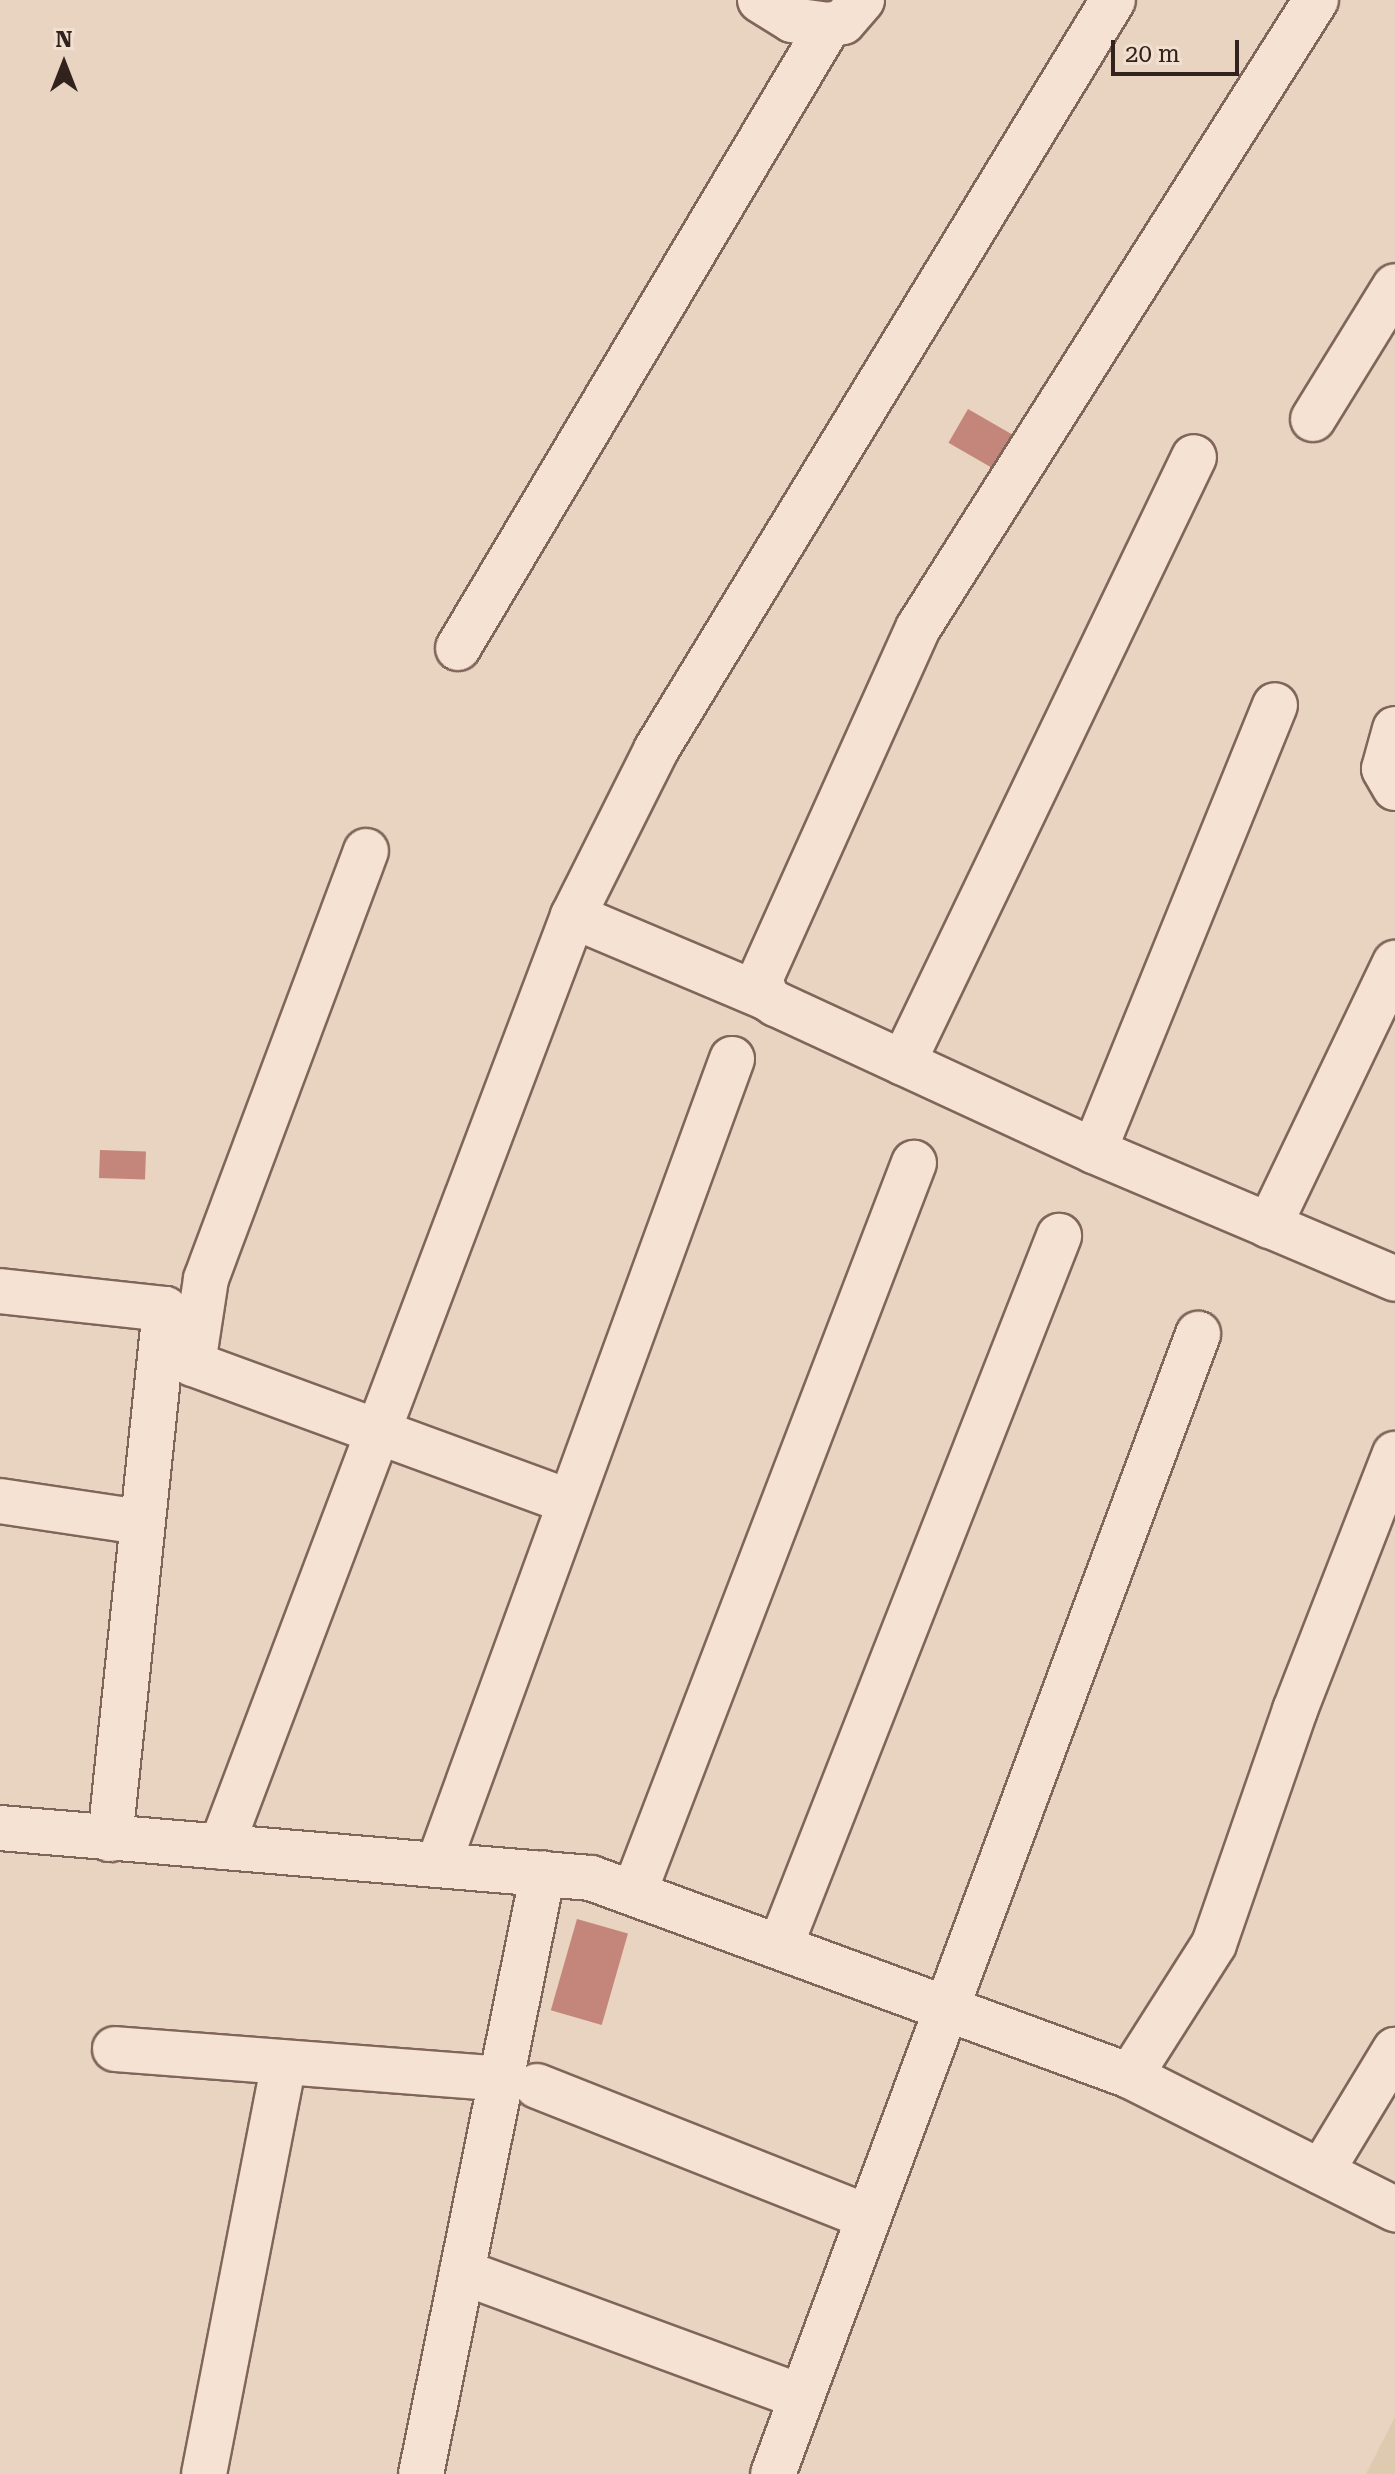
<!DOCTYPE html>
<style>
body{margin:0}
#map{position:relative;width:1395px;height:2474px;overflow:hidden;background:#e9d3c1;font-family:"Roboto Serif",serif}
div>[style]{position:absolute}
.farmland>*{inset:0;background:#decaaf}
.building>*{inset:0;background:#c4867a;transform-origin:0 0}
.roads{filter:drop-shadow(2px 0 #80655a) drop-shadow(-2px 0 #80655a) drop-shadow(0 2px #80655a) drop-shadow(0 -2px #80655a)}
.street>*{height:44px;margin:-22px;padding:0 22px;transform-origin:22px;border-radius:22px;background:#f5e2d3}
span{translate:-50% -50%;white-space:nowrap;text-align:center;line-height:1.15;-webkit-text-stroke:8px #f1dfcf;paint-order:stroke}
.north{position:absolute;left:24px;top:24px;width:80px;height:80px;-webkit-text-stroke:6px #f1dfcf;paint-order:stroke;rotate:0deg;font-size:22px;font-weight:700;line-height:32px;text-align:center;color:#31221d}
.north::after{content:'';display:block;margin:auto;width:28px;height:36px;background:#31221d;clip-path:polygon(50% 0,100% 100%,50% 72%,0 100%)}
.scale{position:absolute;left:1111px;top:40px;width:128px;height:36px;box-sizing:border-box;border:4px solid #31221d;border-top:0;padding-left:10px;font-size:24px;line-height:28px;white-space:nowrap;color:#31221d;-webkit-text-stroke:6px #f1dfcf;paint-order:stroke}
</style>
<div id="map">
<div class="farmland">
<div style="clip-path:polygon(1395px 2417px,1395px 2474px,1366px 2474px)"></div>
</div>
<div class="building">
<div style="left:968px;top:409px;width:56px;height:39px;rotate:30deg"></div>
<div style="left:100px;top:1150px;width:46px;height:28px;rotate:2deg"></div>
<div style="left:577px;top:1919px;width:53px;height:95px;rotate:16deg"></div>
</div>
<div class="roads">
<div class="street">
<div style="left:760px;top:0;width:38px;rotate:32deg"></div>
<div style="left:792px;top:20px;width:37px;rotate:8deg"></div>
<div style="left:829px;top:25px;width:14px;rotate:-12deg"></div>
<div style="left:843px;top:22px;width:29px;rotate:-49deg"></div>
<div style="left:1316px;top:0;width:743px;rotate:122.36deg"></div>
<div style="left:918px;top:628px;width:385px;rotate:114.2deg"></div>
<div style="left:760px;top:979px;width:20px;rotate:70deg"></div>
<div style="left:767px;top:998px;width:11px;rotate:34deg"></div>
<div style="left:776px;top:1004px;width:350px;rotate:24.8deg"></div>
<div style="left:1094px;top:1151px;width:327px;rotate:23deg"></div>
<div style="left:1313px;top:419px;width:156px;rotate:-58.3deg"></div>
<div style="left:458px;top:648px;width:725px;rotate:-59.23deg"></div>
<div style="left:1395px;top:729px;width:41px;rotate:105.4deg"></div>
<div style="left:1384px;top:769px;width:22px;rotate:60deg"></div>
<div style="left:366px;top:851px;width:457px;rotate:110.5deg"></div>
<div style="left:206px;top:1279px;width:86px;rotate:98.7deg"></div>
<div style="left:193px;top:1364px;width:401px;rotate:20.1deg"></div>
<div style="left:573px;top:916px;width:211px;rotate:22.9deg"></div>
<div style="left:903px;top:1063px;width:672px;rotate:-64.35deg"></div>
<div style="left:1094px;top:1151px;width:481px;rotate:-67.9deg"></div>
<div style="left:1269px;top:1226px;width:292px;rotate:-64.4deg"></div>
<div style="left:0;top:1291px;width:166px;rotate:6.2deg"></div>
<div style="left:165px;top:1309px;width:533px;rotate:95.92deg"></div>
<div style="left:0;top:1501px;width:142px;rotate:8.5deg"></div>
<div style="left:0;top:1828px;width:593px;rotate:4.84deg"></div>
<div style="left:591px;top:1878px;width:574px;rotate:20.17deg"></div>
<div style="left:1130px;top:2076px;width:297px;rotate:26.7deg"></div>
<div style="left:221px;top:1847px;width:995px;rotate:-69.29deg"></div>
<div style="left:573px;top:916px;width:186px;rotate:-63.4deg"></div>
<div style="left:656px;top:750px;width:878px;rotate:-58.64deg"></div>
<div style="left:438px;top:1865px;width:858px;rotate:-69.96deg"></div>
<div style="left:634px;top:1893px;width:782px;rotate:-69.02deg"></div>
<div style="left:780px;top:1947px;width:764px;rotate:-68.57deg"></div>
<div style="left:115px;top:2049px;width:387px;rotate:4.4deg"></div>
<div style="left:1130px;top:2076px;width:156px;rotate:-57.5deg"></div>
<div style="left:1214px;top:1944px;width:248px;rotate:-70.9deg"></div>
<div style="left:1295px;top:1710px;width:275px;rotate:-68.7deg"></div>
<div style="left:537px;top:2086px;width:356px;rotate:21.6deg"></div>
<div style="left:1321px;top:2172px;width:143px;rotate:-58.8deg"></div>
<div style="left:462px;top:2272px;width:361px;rotate:20.2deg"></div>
<div style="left:204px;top:2474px;width:419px;rotate:-79deg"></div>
<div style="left:421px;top:2474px;width:613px;rotate:-78.53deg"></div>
<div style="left:773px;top:2474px;width:1217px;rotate:-69.55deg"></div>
</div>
</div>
<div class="north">N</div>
<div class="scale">20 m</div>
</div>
